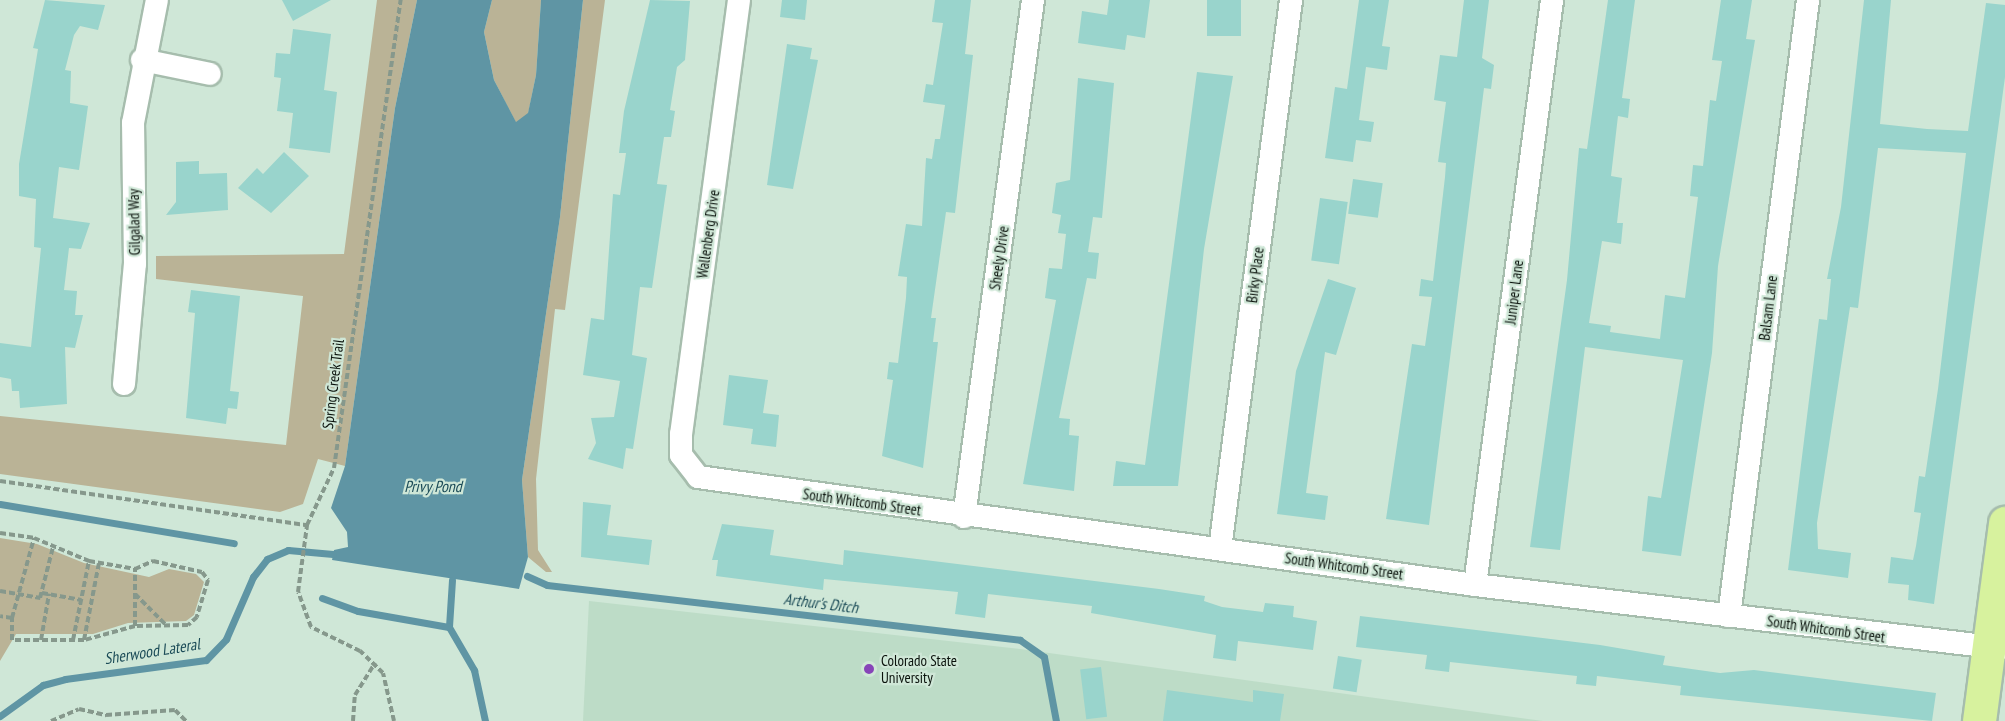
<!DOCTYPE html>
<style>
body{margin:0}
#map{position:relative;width:2005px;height:721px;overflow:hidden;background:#cfe7d7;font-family:"PT Sans Narrow",sans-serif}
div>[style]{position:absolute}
.built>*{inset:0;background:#bddcc7}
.green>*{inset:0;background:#bab396}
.water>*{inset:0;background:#5f95a4}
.stream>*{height:7px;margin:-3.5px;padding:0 3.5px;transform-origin:3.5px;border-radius:3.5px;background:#5f95a4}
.building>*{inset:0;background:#99d4cc;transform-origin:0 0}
.path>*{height:4px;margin-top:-2px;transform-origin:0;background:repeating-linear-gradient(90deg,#86988c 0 6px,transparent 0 9px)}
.roads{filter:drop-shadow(2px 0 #a6bdad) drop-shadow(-2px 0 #a6bdad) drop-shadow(0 2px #a6bdad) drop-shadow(0 -2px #a6bdad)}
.minor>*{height:22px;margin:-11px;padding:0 11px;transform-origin:11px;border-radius:11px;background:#fff}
.primary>*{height:33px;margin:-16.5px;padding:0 16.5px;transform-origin:16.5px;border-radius:16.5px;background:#d7f29e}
.dots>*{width:16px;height:16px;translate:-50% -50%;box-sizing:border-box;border:3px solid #cfe7d7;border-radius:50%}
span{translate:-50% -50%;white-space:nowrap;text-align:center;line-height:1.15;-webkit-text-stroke:4.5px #cfe7d7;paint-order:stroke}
.street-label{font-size:15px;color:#0a120c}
.poi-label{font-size:15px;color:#0a120c}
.left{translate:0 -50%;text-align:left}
.water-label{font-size:16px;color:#1b4b57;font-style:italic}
</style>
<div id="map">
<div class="built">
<div style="clip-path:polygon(589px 601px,1020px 649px,1543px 721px,583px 721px)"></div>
</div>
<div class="green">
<div style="clip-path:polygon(377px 0,417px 0,395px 108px,345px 466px,318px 459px,303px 504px,280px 512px,0 474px,0 416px,286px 445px,303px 296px,156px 279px,156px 256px,344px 254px)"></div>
<div style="clip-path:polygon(492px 0,541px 0,536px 75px,528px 114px,516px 123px,494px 80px,484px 32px)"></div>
<div style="clip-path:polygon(583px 0,605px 0,565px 310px,555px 309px,536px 479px,538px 550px,552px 572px,546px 572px,528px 557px,522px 480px,560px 217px)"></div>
<div style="clip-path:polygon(0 538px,37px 544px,84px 563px,149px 577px,169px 569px,196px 574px,204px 582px,194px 615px,186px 621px,128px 623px,93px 634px,16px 634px,0 661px)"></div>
</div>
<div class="water">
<div style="clip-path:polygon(417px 0,492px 0,484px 32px,494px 80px,516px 122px,528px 113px,536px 75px,541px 0,583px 0,560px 217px,522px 480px,528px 557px,519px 589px,332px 560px,334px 550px,348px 547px,347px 532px,331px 508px,345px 466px,395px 108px)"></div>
</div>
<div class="stream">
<div style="left:0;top:504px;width:237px;rotate:9.5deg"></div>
<div style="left:527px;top:576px;width:22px;rotate:24deg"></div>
<div style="left:547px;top:585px;width:476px;rotate:6.6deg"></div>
<div style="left:1020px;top:640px;width:29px;rotate:35deg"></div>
<div style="left:1044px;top:657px;width:65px;rotate:79.4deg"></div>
<div style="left:452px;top:580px;width:47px;rotate:93.7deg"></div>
<div style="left:449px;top:627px;width:50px;rotate:59.8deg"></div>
<div style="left:474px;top:670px;width:52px;rotate:77.8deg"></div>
<div style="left:322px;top:598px;width:38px;rotate:20deg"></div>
<div style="left:358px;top:611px;width:92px;rotate:10deg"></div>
<div style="left:0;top:716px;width:53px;rotate:-35.8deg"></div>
<div style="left:43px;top:685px;width:23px;rotate:-15deg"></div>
<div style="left:65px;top:679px;width:142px;rotate:-7.7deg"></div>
<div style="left:206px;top:660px;width:29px;rotate:-46deg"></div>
<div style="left:226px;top:639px;width:68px;rotate:-66.5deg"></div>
<div style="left:253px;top:577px;width:23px;rotate:-52deg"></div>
<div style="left:267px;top:559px;width:23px;rotate:-23deg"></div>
<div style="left:288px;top:550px;width:45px;rotate:5.1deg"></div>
</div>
<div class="building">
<div style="clip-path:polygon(45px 0,105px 5px,98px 30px,80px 26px,74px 35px,65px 70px,71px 71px,70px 103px,88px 106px,79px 170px,59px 167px,53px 218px,90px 223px,81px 249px,69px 248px,64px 290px,77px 291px,75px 315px,83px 315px,75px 348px,65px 347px,67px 404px,20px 408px,19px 391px,12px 391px,11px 379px,0 377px,0 343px,31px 347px,41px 248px,34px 247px,36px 199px,19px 196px,19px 164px,38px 49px,33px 48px)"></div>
<div style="clip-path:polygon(282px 0,331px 0,293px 21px)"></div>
<div style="clip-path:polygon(650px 0,690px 1px,685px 60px,677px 67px,670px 110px,675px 111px,671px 137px,664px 137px,657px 184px,667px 185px,652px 288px,640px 287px,632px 355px,647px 358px,633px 449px,626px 448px,623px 469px,588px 459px,596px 443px,591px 418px,614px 417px,620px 381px,583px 375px,591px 318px,604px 320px,613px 194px,620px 195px,626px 153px,619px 153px,624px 111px)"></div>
<div style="clip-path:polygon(782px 0,807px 0,805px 20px,780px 17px)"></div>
<div style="clip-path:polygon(935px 0,971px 0,965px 54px,973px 55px,955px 213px,946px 212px,931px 318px,936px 318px,933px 342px,938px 342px,923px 468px,882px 456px,893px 380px,887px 379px,889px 362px,898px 363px,906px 298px,907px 277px,898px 276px,906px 224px,922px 226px,926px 158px,932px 159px,935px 139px,940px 139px,945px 105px,923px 102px,926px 84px,933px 85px,943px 23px,932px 22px)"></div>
<div style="clip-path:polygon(1109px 0,1150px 0,1145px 38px,1127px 35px,1125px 50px,1078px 43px,1082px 11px,1107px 15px)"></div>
<div style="left:1207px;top:0;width:34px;height:36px"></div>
<div style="clip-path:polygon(1359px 0,1389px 0,1382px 46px,1390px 47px,1387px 70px,1366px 67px,1359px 120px,1374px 122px,1371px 142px,1356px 140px,1353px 162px,1325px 158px,1335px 87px,1347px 89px)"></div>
<div style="clip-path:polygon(1464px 0,1489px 0,1482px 58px,1494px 65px,1491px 89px,1484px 88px,1429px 525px,1386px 519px,1412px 344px,1425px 346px,1432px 297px,1419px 296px,1421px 279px,1433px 281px,1445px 177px,1446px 163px,1438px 162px,1446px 102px,1434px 100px,1440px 55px,1457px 57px)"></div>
<div style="clip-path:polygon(1608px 0,1635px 0,1622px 98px,1630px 99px,1628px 118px,1618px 116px,1611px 176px,1622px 178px,1617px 223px,1623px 223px,1621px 244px,1602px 241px,1589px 323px,1611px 326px,1610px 332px,1660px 339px,1665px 295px,1685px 298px,1698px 197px,1690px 196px,1693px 165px,1703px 166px,1710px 100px,1716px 101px,1722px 61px,1712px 60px,1721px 0,1752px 0,1746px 39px,1755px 40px,1718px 266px,1712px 353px,1681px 556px,1642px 551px,1648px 496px,1661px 498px,1683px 360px,1585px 347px,1560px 550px,1530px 547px,1567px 280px,1579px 148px,1587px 149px)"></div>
<div style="clip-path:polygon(1864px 0,1891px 0,1880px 124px,1927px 129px,1968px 131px,1986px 3px,2005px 5px,2005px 77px,1934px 604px,1908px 600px,1909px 585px,1888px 583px,1891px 557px,1913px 560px,1916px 546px,1921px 513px,1914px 512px,1919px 476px,1925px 477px,1938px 389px,1966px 153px,1878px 148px,1858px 308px,1850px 307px,1817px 523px,1818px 549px,1851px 553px,1848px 578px,1788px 570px,1819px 319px,1827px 320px,1831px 279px,1827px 279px,1841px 207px)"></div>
<div style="clip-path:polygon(293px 29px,331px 34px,324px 90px,337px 92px,330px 153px,289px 148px,293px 113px,277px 111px,281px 78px,274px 77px,276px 53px,290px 54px)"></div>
<div style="clip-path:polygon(787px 44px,812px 48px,810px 59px,818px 60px,793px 189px,767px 185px)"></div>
<div style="clip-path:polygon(1197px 72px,1233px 76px,1204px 249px,1178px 486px,1113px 486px,1116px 461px,1145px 465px)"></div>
<div style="clip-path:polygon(1078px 78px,1114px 83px,1102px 218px,1093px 217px,1088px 252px,1099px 253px,1096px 279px,1087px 278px,1059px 418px,1070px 419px,1069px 435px,1079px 436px,1074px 491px,1023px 484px,1056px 300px,1045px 298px,1049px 268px,1062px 269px,1066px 234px,1058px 233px,1061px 215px,1052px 213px,1056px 183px,1070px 180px)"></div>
<div style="clip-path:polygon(284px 152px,309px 176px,271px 213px,238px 188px,257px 168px,263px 174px)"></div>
<div style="clip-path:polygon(199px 161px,199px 174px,227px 173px,228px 210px,166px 215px,176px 202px,176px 162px)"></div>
<div style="left:1353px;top:179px;width:30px;height:35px;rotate:8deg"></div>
<div style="left:1320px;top:198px;width:28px;height:63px;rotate:8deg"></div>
<div style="clip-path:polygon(1328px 279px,1356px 288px,1336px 355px,1325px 352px,1306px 493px,1328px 496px,1325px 520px,1277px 514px,1296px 371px)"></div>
<div style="clip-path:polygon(191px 290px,240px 296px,230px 391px,239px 392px,237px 409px,228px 408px,226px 424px,186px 418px,195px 313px,188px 312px)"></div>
<div style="clip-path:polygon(729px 375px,768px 380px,763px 413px,779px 415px,776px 447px,751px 444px,753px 429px,723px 425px)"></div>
<div style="clip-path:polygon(583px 502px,611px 505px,607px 535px,652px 540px,649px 565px,581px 557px)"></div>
<div style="clip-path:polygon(722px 524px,774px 530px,770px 555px,843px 565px,844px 550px,1159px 589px,1205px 596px,1204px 601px,1222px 607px,1263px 612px,1265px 603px,1294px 606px,1293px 617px,1317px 621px,1313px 650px,1238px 641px,1236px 661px,1213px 658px,1216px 635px,1091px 613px,1092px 606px,988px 594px,985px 618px,955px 614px,958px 592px,824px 579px,823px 590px,716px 576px,718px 560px,712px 560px)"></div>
<div style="clip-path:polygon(1360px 616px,1600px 645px,1665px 656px,1663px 665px,1720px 673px,1754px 670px,1936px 693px,1932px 721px,1680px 695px,1681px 686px,1597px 676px,1596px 686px,1576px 684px,1577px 676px,1450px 662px,1449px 672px,1425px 669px,1427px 655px,1356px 647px)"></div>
<div style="left:1338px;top:656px;width:24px;height:33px;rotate:9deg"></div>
<div style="left:1101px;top:667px;width:50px;height:21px;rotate:83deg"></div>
<div style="clip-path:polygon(1167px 690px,1253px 702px,1253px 690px,1284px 694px,1280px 721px,1163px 721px)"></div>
</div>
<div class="path">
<div style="left:0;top:481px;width:310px;rotate:8.2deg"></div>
<div style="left:0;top:533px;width:34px;rotate:8deg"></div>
<div style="left:34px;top:538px;width:60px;rotate:22.7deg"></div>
<div style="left:89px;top:561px;width:47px;rotate:9.9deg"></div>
<div style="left:135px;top:569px;width:20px;rotate:-24deg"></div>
<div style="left:153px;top:561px;width:50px;rotate:12.7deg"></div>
<div style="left:202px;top:572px;width:10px;rotate:53deg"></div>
<div style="left:208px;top:580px;width:39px;rotate:107deg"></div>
<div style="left:197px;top:617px;width:12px;rotate:138deg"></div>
<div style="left:188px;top:625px;width:53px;rotate:178.9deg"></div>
<div style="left:135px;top:626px;width:53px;rotate:164.6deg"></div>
<div style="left:84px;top:640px;width:72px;rotate:180deg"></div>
<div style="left:12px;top:640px;width:22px;rotate:-90deg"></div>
<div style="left:12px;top:618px;width:12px;rotate:-171deg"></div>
<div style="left:0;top:591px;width:41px;rotate:9.9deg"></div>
<div style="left:40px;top:598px;width:53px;rotate:-75.7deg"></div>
<div style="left:42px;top:593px;width:40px;rotate:10deg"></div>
<div style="left:135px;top:594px;width:44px;rotate:45deg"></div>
<div style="left:12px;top:618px;width:83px;rotate:-74.6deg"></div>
<div style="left:135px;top:626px;width:57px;rotate:-90deg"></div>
<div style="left:41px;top:640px;width:47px;rotate:-80.1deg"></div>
<div style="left:73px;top:640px;width:81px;rotate:-78.6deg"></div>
<div style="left:84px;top:640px;width:78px;rotate:-79deg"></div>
<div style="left:51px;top:721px;width:30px;rotate:-23deg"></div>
<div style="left:79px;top:709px;width:28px;rotate:13deg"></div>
<div style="left:106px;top:715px;width:69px;rotate:-4.1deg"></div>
<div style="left:175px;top:710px;width:16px;rotate:45deg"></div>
<div style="left:353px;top:721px;width:26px;rotate:-86deg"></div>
<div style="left:355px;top:695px;width:38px;rotate:-58deg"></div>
<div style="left:394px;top:721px;width:49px;rotate:-102.9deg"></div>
<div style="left:383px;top:673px;width:32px;rotate:-136deg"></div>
<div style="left:360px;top:651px;width:55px;rotate:-153.9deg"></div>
<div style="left:311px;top:627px;width:37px;rotate:-110deg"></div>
<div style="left:298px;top:592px;width:68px;rotate:-82.3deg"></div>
<div style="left:307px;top:525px;width:63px;rotate:-64.7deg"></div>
<div style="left:334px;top:468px;width:473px;rotate:-81.9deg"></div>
</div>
<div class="roads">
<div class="minor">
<div style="left:739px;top:0;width:438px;rotate:97.6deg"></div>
<div style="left:681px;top:434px;width:21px;rotate:90deg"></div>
<div style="left:681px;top:455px;width:28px;rotate:52deg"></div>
<div style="left:698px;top:477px;width:784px;rotate:7.91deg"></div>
<div style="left:1475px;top:585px;width:530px;rotate:6.83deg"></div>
<div style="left:142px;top:60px;width:69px;rotate:11.6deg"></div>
<div style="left:124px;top:384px;width:121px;rotate:-84.8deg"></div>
<div style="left:135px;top:264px;width:141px;rotate:-90.8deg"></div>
<div style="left:133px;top:123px;width:125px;rotate:-79deg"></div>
<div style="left:964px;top:517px;width:522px;rotate:-82.4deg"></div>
<div style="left:1220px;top:549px;width:554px;rotate:-82.63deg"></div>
<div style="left:1475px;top:585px;width:590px;rotate:-82.5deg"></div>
<div style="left:1729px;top:616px;width:621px;rotate:-82.69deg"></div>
</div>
<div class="primary">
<div style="left:1979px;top:721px;width:200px;rotate:-82.5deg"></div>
</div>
</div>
<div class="dots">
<div style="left:869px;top:669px;background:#8744b8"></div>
</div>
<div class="street-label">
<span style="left:134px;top:222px;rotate:-91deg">Gilgalad Way</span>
<span style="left:708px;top:234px;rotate:-82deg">Wallenberg Drive</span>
<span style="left:999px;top:258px;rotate:-82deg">Sheely Drive</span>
<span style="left:1255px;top:275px;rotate:-83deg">Birky Place</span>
<span style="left:1514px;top:292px;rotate:-83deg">Juniper Lane</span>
<span style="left:1768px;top:308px;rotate:-83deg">Balsam Lane</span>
<span style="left:333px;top:384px;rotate:-83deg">Spring Creek Trail</span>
<span style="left:862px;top:502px;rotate:8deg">South Whitcomb Street</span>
<span style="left:1344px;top:566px;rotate:8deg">South Whitcomb Street</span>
<span style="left:1826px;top:629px;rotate:8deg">South Whitcomb Street</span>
</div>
<div class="poi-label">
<span class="left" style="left:881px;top:669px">Colorado State<br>University</span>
</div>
<div class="water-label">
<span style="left:433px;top:486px">Privy Pond</span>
<span style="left:821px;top:603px;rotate:7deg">Arthur's Ditch</span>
<span style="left:152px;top:651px;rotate:-9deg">Sherwood Lateral</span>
</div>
</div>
